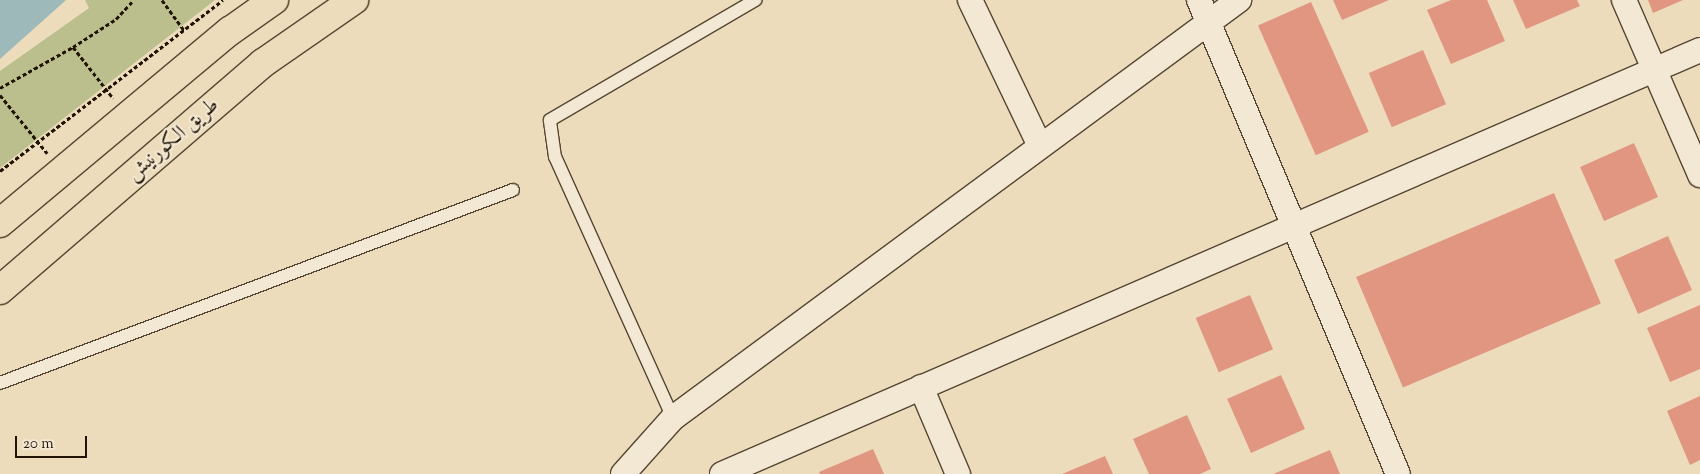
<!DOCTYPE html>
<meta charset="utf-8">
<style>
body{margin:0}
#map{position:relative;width:1700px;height:474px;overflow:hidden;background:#ecdcbb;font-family:"Sorts Mill Goudy",Amiri,serif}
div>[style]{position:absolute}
.green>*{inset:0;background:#bbbf8d}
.water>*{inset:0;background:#9db9ba}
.building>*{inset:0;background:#e19681;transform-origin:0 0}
.path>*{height:3px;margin-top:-1.5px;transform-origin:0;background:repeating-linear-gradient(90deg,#211404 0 4px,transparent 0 6.5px)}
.roads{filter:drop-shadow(1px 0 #544632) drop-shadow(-1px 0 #544632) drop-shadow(0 1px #544632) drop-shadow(0 -1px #544632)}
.lane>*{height:12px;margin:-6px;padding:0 6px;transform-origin:6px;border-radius:6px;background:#f3e8d3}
.street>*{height:24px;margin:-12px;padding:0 12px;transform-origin:12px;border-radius:12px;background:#f3e8d3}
.primary>*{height:28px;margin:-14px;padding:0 14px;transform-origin:14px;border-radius:14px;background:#ecdcbb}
span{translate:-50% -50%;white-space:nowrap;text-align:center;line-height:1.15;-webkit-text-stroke:4px #f3e8d3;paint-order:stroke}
.street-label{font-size:21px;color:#211404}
.scale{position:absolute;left:15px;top:436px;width:72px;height:22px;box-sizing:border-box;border:2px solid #211404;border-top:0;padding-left:6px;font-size:15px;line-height:18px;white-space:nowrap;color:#211404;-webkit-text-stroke:4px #f3e8d3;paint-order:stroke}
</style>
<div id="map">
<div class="green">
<div style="clip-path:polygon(85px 0,215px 0,0 168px,0 71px,89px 8px)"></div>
</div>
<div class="water">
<div style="clip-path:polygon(0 0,66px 0,0 59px)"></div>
</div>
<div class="building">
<div style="clip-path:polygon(1333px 0,1389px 0,1342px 20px)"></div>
<div style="clip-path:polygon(1451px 0,1487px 0,1505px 41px,1451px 64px,1427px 10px)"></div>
<div style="clip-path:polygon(1513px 0,1577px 0,1580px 6px,1526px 29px)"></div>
<div style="clip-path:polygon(1648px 0,1683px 0,1653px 13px)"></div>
<div style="left:1311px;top:2px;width:142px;height:58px;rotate:66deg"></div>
<div style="left:1423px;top:50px;width:59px;height:59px;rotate:67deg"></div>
<div style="left:1634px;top:143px;width:59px;height:59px;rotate:66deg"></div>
<div style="left:1554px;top:193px;width:120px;height:215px;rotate:67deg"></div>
<div style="left:1668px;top:236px;width:59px;height:59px;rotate:66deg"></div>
<div style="left:1250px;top:295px;width:59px;height:59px;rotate:67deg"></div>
<div style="clip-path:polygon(1700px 305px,1700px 369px,1670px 382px,1647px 328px)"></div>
<div style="left:1281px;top:375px;width:59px;height:59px;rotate:66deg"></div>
<div style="clip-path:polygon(1700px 396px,1700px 460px,1690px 465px,1667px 411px)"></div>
<div style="clip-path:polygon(1187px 415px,1211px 469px,1200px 474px,1149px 474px,1133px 439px)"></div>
<div style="clip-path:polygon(873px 449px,884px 474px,820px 474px,819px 472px)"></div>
<div style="clip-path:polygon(1330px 450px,1340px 474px,1273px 474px)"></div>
<div style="clip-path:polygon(1105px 456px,1113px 474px,1062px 474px)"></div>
</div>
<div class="path">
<div style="left:162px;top:0;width:37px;rotate:54deg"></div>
<div style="left:73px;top:47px;width:65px;rotate:51.9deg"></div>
<div style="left:0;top:88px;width:84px;rotate:-29.3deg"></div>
<div style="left:73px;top:47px;width:51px;rotate:-33.1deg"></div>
<div style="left:116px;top:19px;width:26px;rotate:-47deg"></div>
<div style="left:0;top:95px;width:75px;rotate:51deg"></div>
<div style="left:0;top:171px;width:281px;rotate:-37.5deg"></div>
</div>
<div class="roads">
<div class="lane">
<div style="left:0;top:383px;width:548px;rotate:-20.62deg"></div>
<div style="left:673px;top:418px;width:286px;rotate:-114.3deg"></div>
<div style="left:555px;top:157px;width:37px;rotate:-98deg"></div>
<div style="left:550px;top:120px;width:238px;rotate:-30.3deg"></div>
</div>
<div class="street">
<div style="left:970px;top:0;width:162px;rotate:64.4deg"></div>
<div style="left:1199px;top:0;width:514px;rotate:67.23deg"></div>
<div style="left:1624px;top:0;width:191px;rotate:66.5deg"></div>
<div style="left:921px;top:387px;width:95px;rotate:67deg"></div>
<div style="left:623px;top:474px;width:75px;rotate:-48.2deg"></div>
<div style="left:673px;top:418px;width:704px;rotate:-36.45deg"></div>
<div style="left:722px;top:474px;width:1066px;rotate:-23.44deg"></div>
</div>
<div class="primary">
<div style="left:0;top:223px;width:300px;rotate:-39.9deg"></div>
<div style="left:230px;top:31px;width:54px;rotate:-35.2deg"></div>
<div style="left:0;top:290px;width:347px;rotate:-40.8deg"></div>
<div style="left:263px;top:63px;width:111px;rotate:-34.7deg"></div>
</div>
</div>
<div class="street-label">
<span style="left:173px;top:140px;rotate:-41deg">طريق الكورنيش</span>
</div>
<div class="scale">20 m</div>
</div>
